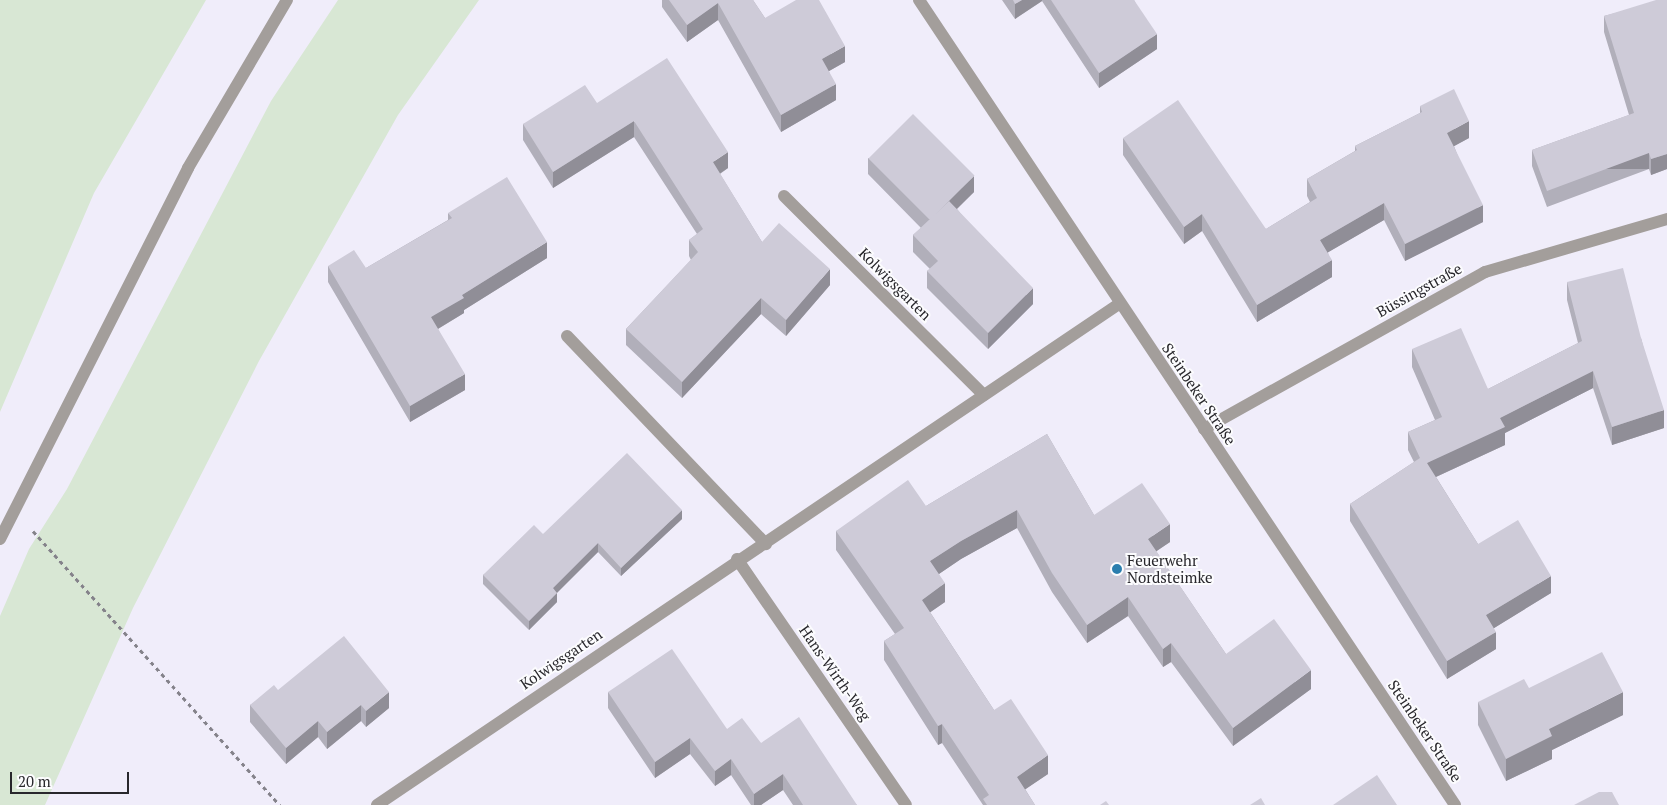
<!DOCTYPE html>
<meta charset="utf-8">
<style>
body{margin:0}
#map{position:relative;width:1667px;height:805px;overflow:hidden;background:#f0edfa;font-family:"PT Serif",serif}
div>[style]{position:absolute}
.green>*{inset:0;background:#d8e7d4}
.path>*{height:3px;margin-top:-1.5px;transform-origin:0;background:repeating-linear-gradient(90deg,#84828a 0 4px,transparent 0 8px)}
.minor>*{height:12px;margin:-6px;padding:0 6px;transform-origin:6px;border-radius:6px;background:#a39e9b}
.wall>*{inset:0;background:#b1afba}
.shaded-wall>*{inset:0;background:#908e97;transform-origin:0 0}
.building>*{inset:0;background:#cecbd8;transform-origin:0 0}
.dots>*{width:14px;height:14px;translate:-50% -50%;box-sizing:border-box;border:2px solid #fcfcfe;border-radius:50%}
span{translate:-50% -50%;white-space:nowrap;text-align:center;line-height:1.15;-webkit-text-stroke:4px #fcfcfe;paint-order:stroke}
.street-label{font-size:15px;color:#28272c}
.poi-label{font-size:15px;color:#28272c}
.left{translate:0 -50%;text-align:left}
.scale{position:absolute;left:10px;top:772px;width:119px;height:22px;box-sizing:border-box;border:2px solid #28272c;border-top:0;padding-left:6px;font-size:15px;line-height:18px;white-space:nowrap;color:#28272c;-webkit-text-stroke:4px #fcfcfe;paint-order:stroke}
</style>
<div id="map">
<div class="green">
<div style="clip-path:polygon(0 0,206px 0,94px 193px,0 412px)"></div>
<div style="clip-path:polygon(338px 0,479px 0,398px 115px,259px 361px,133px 608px,45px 805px,0 805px,0 616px,29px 549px,67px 489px,271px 101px)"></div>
</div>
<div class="path">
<div style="left:33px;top:531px;width:369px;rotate:48deg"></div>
</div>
<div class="minor">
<div style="left:919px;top:0;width:967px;rotate:56.34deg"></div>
<div style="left:784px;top:196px;width:282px;rotate:44.9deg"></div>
<div style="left:567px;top:336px;width:288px;rotate:46.3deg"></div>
<div style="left:1204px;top:429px;width:322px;rotate:-29.2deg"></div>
<div style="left:1485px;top:272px;width:190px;rotate:-16.2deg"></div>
<div style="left:0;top:539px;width:416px;rotate:-63.1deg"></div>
<div style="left:188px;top:168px;width:195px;rotate:-59.5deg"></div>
<div style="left:737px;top:559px;width:298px;rotate:55.5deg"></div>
<div style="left:377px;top:805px;width:895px;rotate:-34.03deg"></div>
</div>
<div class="wall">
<div style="clip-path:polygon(662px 0,753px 0,765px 18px,845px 62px,829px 71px,836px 100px,781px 132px,718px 20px,687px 42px,662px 7px)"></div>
<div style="clip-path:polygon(1002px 0,1134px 0,1157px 49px,1099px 88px,1042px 1px,1015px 19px)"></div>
<div style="clip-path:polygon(1667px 0,1667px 169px,1651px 175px,1649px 169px,1547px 207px,1532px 166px,1532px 150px,1629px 115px,1604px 32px,1604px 16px)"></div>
<div style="clip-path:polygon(597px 103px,728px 168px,720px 174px,762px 242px,830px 285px,786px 336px,761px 314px,682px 398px,626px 345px,626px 329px,691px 260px,689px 256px,689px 240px,697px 234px,634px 137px,553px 188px,523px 140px,523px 124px)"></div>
<div style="clip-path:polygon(1420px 106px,1469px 138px,1454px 146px,1483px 222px,1405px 261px,1384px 220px,1328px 252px,1332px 277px,1257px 322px,1202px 231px,1184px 244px,1123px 155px,1123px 138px,1266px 229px,1310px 202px,1307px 196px,1307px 179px,1355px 151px,1355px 146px,1420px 113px)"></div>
<div style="clip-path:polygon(868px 158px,974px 192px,957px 209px,1033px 304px,988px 349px,927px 288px,927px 271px,930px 269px,913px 252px,913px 235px,921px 228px,868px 174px)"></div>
<div style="clip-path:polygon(448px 213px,547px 258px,464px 310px,464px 313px,438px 329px,465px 390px,410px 422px,328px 282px,328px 266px,366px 268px,448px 220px)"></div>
<div style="clip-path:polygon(1567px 282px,1641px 338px,1664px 428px,1612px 445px,1593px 388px,1505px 433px,1505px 445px,1436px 477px,1478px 544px,1551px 593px,1494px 628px,1496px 649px,1447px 679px,1350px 521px,1350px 504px,1414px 462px,1408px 450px,1408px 432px,1435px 420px,1412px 367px,1412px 349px,1488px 389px,1578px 343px,1567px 300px)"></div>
<div style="clip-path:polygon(1047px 434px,1094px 515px,1170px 542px,1156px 551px,1226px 654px,1311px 689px,1233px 746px,1171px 662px,1163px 667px,1128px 616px,1087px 643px,1052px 592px,1017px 528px,961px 559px,939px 574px,945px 602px,930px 612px,994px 710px,1048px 774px,1025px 789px,1035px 805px,983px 805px,942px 743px,938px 745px,884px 660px,884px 641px,895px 634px,836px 550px,836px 531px,926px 506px)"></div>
<div style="clip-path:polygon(682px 519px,621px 576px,598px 552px,557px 592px,557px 602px,529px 630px,483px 584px,483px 575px,543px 534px)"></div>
<div style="clip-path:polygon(278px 690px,389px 708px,366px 727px,361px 721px,327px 749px,318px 737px,286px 764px,250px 722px,250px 705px)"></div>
<div style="clip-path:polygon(608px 692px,727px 729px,761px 743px,857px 805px,793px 805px,783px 790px,761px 805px,751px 805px,731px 775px,715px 786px,690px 754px,655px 778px,608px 708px)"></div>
<div style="clip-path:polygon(1478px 702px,1623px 715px,1552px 750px,1552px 759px,1506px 781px,1478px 725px)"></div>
</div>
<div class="shaded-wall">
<div style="clip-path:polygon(1022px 0,1042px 0,1042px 1px,1015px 19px,1015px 4px)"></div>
<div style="clip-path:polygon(718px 3px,718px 20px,687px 42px,687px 25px)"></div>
<div style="clip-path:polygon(1157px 34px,1157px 49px,1099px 88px,1099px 73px)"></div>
<div style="clip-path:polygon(845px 46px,845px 62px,822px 75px,822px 59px)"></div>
<div style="clip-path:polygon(836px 84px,836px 100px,781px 132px,781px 115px)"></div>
<div style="clip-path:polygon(634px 121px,634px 137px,553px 188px,553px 172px)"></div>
<div style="clip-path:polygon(1469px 121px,1469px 138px,1447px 150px,1447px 133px)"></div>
<div style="clip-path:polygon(728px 152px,728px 168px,713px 178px,713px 162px)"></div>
<div style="left:1649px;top:153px;width:16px;height:109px;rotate:90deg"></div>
<div style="clip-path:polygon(1667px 154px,1667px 169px,1651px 175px,1651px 159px)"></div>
<div style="clip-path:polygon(974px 176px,974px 192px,929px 236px,929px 219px)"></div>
<div style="clip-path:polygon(1384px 203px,1384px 220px,1320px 257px,1320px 240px)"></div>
<div style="clip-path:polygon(1483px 205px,1483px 222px,1405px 261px,1405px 244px)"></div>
<div style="clip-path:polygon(1202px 214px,1202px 231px,1184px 244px,1184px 227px)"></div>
<div style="clip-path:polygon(547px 242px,547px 258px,464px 310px,464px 313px,431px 333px,431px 317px,462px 295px)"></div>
<div style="clip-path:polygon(1332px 260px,1332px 277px,1257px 322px,1257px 305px)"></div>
<div style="clip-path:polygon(830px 269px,830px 285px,786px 336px,786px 320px)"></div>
<div style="clip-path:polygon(1033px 288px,1033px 304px,988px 349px,988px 333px)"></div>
<div style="clip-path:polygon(761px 298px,761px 314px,682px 398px,682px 382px)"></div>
<div style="clip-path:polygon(1593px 371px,1593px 388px,1505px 433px,1505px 445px,1427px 481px,1427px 463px,1500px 418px)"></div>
<div style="clip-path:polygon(465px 374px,465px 390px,410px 422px,410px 406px)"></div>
<div style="clip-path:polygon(1664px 410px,1664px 428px,1612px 445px,1612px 427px)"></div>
<div style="clip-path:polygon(682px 510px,682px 519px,621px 576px,621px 568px)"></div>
<div style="clip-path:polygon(1017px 510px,1017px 528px,961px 559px,930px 580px,930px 561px,961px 541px)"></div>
<div style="clip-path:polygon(1170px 524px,1170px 542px,1148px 557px,1148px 539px)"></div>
<div style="clip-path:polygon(598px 543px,598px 552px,553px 597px,553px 588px)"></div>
<div style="clip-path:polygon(1551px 576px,1551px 593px,1486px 633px,1486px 615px)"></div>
<div style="clip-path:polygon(945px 583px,945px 602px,922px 618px,922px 600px)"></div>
<div style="clip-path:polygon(557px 593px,557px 602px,529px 630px,529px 621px)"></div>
<div style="clip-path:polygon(1128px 597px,1128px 616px,1087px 643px,1087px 625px)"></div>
<div style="clip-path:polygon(1496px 632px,1496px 649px,1447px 679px,1447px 661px)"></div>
<div style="clip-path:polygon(1171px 643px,1171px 662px,1163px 667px,1163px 649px)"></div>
<div style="clip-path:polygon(1311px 670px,1311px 689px,1233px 746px,1233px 728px)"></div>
<div style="clip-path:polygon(389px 692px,389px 708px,366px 727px,366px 711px)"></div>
<div style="clip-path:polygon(1623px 692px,1623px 715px,1552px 750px,1552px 759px,1506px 781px,1506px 759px,1549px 729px)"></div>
<div style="clip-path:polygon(361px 705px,361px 721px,327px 749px,327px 732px)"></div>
<div style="clip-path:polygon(318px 721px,318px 737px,286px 764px,286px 748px)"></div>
<div style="clip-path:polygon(942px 724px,942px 743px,938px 745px,938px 726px)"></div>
<div style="clip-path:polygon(690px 738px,690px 754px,655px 778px,655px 762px)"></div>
<div style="clip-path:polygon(1048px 755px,1048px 774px,1017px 795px,1017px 777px)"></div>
<div style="clip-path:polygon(731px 759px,731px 775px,715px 786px,715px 771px)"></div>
<div style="clip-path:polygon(783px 774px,783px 790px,761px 805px,754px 805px,754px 794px)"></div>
</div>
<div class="building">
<div style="clip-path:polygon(669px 0,753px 0,765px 18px,796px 0,819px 0,845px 46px,822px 59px,836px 84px,781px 115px,718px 3px,687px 25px)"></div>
<div style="clip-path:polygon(1013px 0,1022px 0,1015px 4px)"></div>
<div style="clip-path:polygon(1051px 0,1134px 0,1157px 34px,1099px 73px)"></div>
<div style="clip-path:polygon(1656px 0,1667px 0,1667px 154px,1651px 159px,1649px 153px,1547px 191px,1532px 150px,1634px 113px,1604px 16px)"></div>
<div style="clip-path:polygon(667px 58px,728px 152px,713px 162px,762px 242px,779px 223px,830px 269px,786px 320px,761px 298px,682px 382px,626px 329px,698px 252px,689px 240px,703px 229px,634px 121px,553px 172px,523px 124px,585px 85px,597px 103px)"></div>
<div style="clip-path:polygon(1454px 89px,1469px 121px,1447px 133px,1483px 205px,1405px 244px,1384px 203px,1320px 240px,1332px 260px,1257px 305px,1202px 214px,1184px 227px,1123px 138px,1178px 100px,1266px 229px,1317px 198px,1307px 179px,1357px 150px,1355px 146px,1422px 112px,1420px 106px)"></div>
<div style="left:913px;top:114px;width:87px;height:63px;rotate:45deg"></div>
<div style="clip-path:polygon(507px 177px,547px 242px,462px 295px,464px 298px,431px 317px,465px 374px,410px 406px,328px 266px,354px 250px,366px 268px,452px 218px,448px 213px)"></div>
<div style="clip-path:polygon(949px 201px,1033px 288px,988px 333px,927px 271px,938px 261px,913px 235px)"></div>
<div style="clip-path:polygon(1623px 268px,1641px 338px,1664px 410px,1612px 427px,1593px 371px,1500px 418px,1505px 427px,1427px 463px,1478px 544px,1518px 520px,1551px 576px,1486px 615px,1496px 632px,1447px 661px,1350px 504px,1420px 458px,1408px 432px,1442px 417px,1412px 349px,1461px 328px,1488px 389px,1582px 341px,1567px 282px)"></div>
<div style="clip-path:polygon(1047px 434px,1094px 515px,1142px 483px,1170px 524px,1148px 539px,1226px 654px,1274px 619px,1311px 670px,1233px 728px,1171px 643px,1163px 649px,1128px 597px,1087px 625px,1052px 573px,1017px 510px,961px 541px,930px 561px,945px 583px,922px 600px,994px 710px,1011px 699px,1048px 755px,1017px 777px,1035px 805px,987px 805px,983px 799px,989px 795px,942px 724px,938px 726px,884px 641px,904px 628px,836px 531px,908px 480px,926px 506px)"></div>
<div style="clip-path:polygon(627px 453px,682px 510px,621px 568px,598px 543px,553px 588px,557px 593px,529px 621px,483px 575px,534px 525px,543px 534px)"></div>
<div style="clip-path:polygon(344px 636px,389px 692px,366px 711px,361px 705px,327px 732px,318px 721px,286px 748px,250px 705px,274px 685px,278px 690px)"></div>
<div style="clip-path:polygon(672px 649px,727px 729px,742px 718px,761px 743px,799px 717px,857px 805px,803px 805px,783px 774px,754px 794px,731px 759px,715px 771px,690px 738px,655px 762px,608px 692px)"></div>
<div style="clip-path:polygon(1602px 652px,1623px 692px,1549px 729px,1552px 736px,1506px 759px,1478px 702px,1524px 679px,1529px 688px)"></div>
<div style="clip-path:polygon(1377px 775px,1397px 805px,1333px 805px)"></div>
<div style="clip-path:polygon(1599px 792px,1612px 792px,1619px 805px,1574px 805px)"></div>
<div style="clip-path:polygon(1261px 798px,1265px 805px,1250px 805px)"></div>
<div style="clip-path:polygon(1106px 801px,1109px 805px,1100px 805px)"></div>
</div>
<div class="dots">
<div style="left:1117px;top:569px;background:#2b7eae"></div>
</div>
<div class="street-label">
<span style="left:895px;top:284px;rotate:45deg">Kolwigsgarten</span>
<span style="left:1419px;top:290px;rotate:-29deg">Büssingstraße</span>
<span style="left:1199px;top:394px;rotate:56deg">Steinbeker Straße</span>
<span style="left:561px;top:659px;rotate:-34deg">Kolwigsgarten</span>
<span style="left:835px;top:673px;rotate:55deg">Hans-Wirth-Weg</span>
<span style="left:1425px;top:731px;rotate:56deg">Steinbeker Straße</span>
</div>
<div class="poi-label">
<span class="left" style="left:1127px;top:569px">Feuerwehr<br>Nordsteimke</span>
</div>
<div class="scale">20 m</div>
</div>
